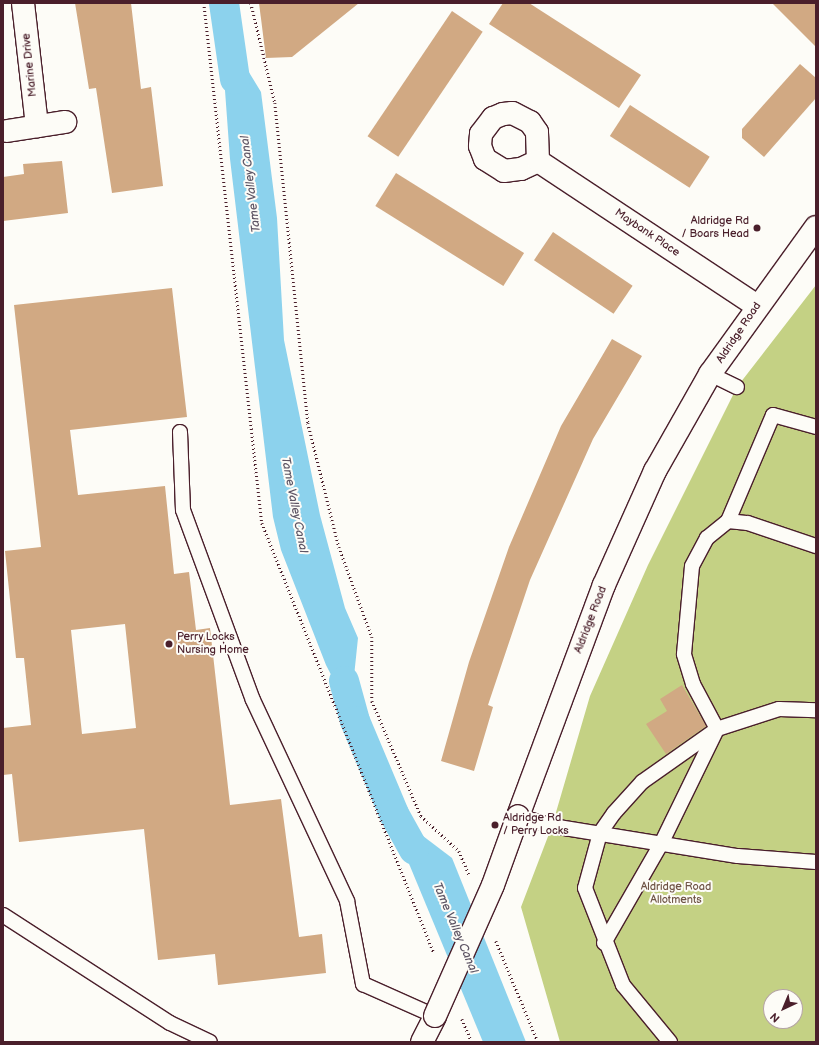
<!DOCTYPE html>
<style>
body{margin:0}
#map{position:relative;width:819px;height:1045px;overflow:hidden;background:#fdfcf7;font-family:"Balsamiq Sans",sans-serif}
div>[style]{position:absolute}
.green>*{inset:0;background:#c4d184}
.water>*{inset:0;background:#8cd2ed}
.canal>*{height:30px;margin:-15px;padding:0 15px;transform-origin:15px;border-radius:15px;background:#8cd2ed}
.building>*{inset:0;background:#d1a983;transform-origin:0 0}
.path>*{height:2.5px;margin-top:-1.25px;transform-origin:0;background:repeating-linear-gradient(90deg,#4a1f2b 0 1px,transparent 0 4px)}
.roads{filter:drop-shadow(1px 0 #4a1f2b) drop-shadow(-1px 0 #4a1f2b) drop-shadow(0 1px #4a1f2b) drop-shadow(0 -1px #4a1f2b)}
.lane>*{height:14px;margin:-7px;padding:0 7px;transform-origin:7px;border-radius:7px;background:#fdfcf7}
.street>*{height:22px;margin:-11px;padding:0 11px;transform-origin:11px;border-radius:11px;background:#fdfcf7}
.secondary>*{height:22px;margin:-11px;padding:0 11px;transform-origin:11px;border-radius:11px;background:#fdfcf7}
.bridges{filter:drop-shadow(1px 0 #4a1f2b) drop-shadow(-1px 0 #4a1f2b) drop-shadow(0 1px #4a1f2b) drop-shadow(0 -1px #4a1f2b)}
.secondary-bridge>*{height:22px;margin:-11px;padding:0 11px;transform-origin:11px;border-radius:11px;background:#fdfcf7}
.dots>*{width:11px;height:11px;translate:-50% -50%;box-sizing:border-box;border:2px solid #fdfcf7;border-radius:50%}
span{translate:-50% -50%;white-space:nowrap;text-align:center;line-height:1.15;-webkit-text-stroke:4px #fdfcf7;paint-order:stroke}
.street-label{font-size:11px;color:#4a1f2b}
.poi-label{font-size:11px;color:#4a1f2b}
.right{translate:-100% -50%;text-align:right}
.left{translate:0 -50%;text-align:left}
.park-label{font-size:11px;color:#6f5446}
.water-label{font-size:12px;color:#5e5565;font-style:italic}
.frame{position:absolute;inset:0;border:4px solid #4a1f2b;pointer-events:none}
.north{position:absolute;left:763px;top:989px;width:40px;height:40px;box-sizing:border-box;background:#fdfcf7;border:1px solid #b5a4a5;border-radius:50%;rotate:224deg;font-size:11px;font-weight:700;line-height:16px;text-align:center;color:#4a1f2b}
.north::after{content:'';display:block;margin:auto;width:14px;height:18px;background:#4a1f2b;clip-path:polygon(50% 0,100% 100%,50% 72%,0 100%)}
</style>
<div id="map">
<div class="green">
<div style="clip-path:polygon(evenodd,816px 285px,816px 1042px,560px 1042px,521px 907px,552px 826px,590px 696px,648px 565px,737px 387px,816px 285px,771px 997px,795px 997px,795px 1021px,771px 1021px,771px 997px)"></div>
</div>
<div class="water">
<div style="clip-path:polygon(228px 38px,261px 92px,277px 218px,284px 340px,320px 515px,345px 608px,358px 638px,353px 686px,355px 721px,326px 665px,281px 550px,273px 517px,230px 159px,223px 63px)"></div>
<div style="clip-path:polygon(394px 814px,452px 858px,526px 1042px,483px 1042px,395px 830px)"></div>
</div>
<div class="canal">
<div style="left:224px;top:3px;width:77px;rotate:81.8deg"></div>
<div style="left:344px;top:681px;width:41px;rotate:74.6deg"></div>
<div style="left:355px;top:721px;width:101px;rotate:67.2deg"></div>
<div style="left:394px;top:814px;width:41px;rotate:60.9deg"></div>
</div>
<div class="building">
<div style="clip-path:polygon(75px 3px,131px 3px,141px 89px,151px 87px,163px 186px,112px 193px,96px 88px,89px 89px)"></div>
<div style="clip-path:polygon(259px 3px,359px 3px,292px 57px,266px 58px)"></div>
<div style="clip-path:polygon(503px 3px,529px 3px,641px 75px,619px 108px,489px 24px)"></div>
<div style="clip-path:polygon(772px 3px,816px 3px,816px 47px)"></div>
<div style="left:452px;top:11px;width:37px;height:151px;rotate:34deg"></div>
<div style="clip-path:polygon(800px 64px,816px 78px,816px 98px,764px 157px,742px 138px,742px 129px)"></div>
<div style="left:630px;top:105px;width:95px;height:37px;rotate:33deg"></div>
<div style="clip-path:polygon(62px 161px,68px 213px,3px 221px,3px 177px,24px 174px,23px 164px)"></div>
<div style="left:396px;top:173px;width:151px;height:39px;rotate:32deg"></div>
<div style="left:553px;top:232px;width:96px;height:34px;rotate:34deg"></div>
<div style="clip-path:polygon(evenodd,172px 288px,187px 417px,70px 430px,78px 495px,165px 486px,174px 574px,189px 572px,196px 630px,210px 628px,230px 805px,281px 799px,299px 937px,322px 934px,326px 973px,218px 985px,215px 954px,158px 960px,144px 829px,19px 842px,12px 774px,3px 775px,3px 728px,31px 725px,24px 658px,16px 658px,5px 551px,41px 547px,14px 305px,172px 288px,125px 624px,136px 728px,82px 734px,71px 630px,125px 624px)"></div>
<div style="clip-path:polygon(612px 339px,642px 356px,593px 439px,530px 580px,488px 705px,493px 707px,474px 771px,441px 761px,469px 662px,509px 547px,561px 426px)"></div>
<div style="clip-path:polygon(682px 685px,706px 726px,666px 754px,646px 724px,667px 711px,660px 699px)"></div>
</div>
<div class="path">
<div style="left:204px;top:3px;width:523px;rotate:83.64deg"></div>
<div style="left:262px;top:523px;width:463px;rotate:68.2deg"></div>
<div style="left:251px;top:3px;width:103px;rotate:76.5deg"></div>
<div style="left:275px;top:103px;width:322px;rotate:84.1deg"></div>
<div style="left:308px;top:423px;width:128px;rotate:76deg"></div>
<div style="left:339px;top:547px;width:96px;rotate:69.9deg"></div>
<div style="left:372px;top:637px;width:64px;rotate:90deg"></div>
<div style="left:372px;top:701px;width:125px;rotate:66.9deg"></div>
<div style="left:421px;top:816px;width:52px;rotate:42.6deg"></div>
<div style="left:459px;top:851px;width:26px;rotate:67deg"></div>
<div style="left:496px;top:941px;width:109px;rotate:67.4deg"></div>
<div style="left:462px;top:1019px;width:25px;rotate:67deg"></div>
</div>
<div class="roads">
<div class="lane">
<div style="left:710px;top:374px;width:30px;rotate:26deg"></div>
<div style="left:180px;top:432px;width:78px;rotate:87.8deg"></div>
<div style="left:183px;top:510px;width:202px;rotate:69.8deg"></div>
<div style="left:253px;top:700px;width:222px;rotate:64.9deg"></div>
<div style="left:347px;top:901px;width:85px;rotate:79.1deg"></div>
<div style="left:363px;top:984px;width:79px;rotate:24deg"></div>
<div style="left:728px;top:521px;width:20px;rotate:6deg"></div>
<div style="left:748px;top:523px;width:72px;rotate:18.7deg"></div>
<div style="left:518px;top:816px;width:35px;rotate:16deg"></div>
<div style="left:552px;top:826px;width:188px;rotate:9.2deg"></div>
<div style="left:738px;top:856px;width:78px;rotate:4.4deg"></div>
<div style="left:3px;top:915px;width:199px;rotate:32.9deg"></div>
<div style="left:170px;top:1023px;width:44px;rotate:25.4deg"></div>
<div style="left:604px;top:943px;width:116px;rotate:-60.1deg"></div>
<div style="left:662px;top:842px;width:126px;rotate:-64deg"></div>
<div style="left:717px;top:729px;width:65px;rotate:-17.9deg"></div>
<div style="left:779px;top:709px;width:37px;rotate:2deg"></div>
<div style="left:670px;top:1042px;width:74px;rotate:-129.5deg"></div>
<div style="left:623px;top:985px;width:104px;rotate:-111.4deg"></div>
<div style="left:585px;top:888px;width:57px;rotate:-74.7deg"></div>
<div style="left:600px;top:833px;width:24px;rotate:-55deg"></div>
<div style="left:614px;top:813px;width:42px;rotate:-47.9deg"></div>
<div style="left:642px;top:782px;width:92px;rotate:-35.2deg"></div>
<div style="left:717px;top:729px;width:51px;rotate:-118.1deg"></div>
<div style="left:693px;top:684px;width:31px;rotate:-107deg"></div>
<div style="left:684px;top:654px;width:88px;rotate:-84.8deg"></div>
<div style="left:692px;top:566px;width:32px;rotate:-62deg"></div>
<div style="left:707px;top:538px;width:27px;rotate:-39deg"></div>
<div style="left:728px;top:521px;width:115px;rotate:-67deg"></div>
<div style="left:773px;top:415px;width:45px;rotate:15.6deg"></div>
</div>
<div class="street">
<div style="left:23px;top:3px;width:124px;rotate:83.5deg"></div>
<div style="left:7px;top:131px;width:59px;rotate:-8.8deg"></div>
<div style="left:538px;top:161px;width:29px;rotate:-92deg"></div>
<div style="left:537px;top:132px;width:12px;rotate:-125deg"></div>
<div style="left:530px;top:122px;width:20px;rotate:-153deg"></div>
<div style="left:512px;top:113px;width:9px;rotate:174deg"></div>
<div style="left:503px;top:114px;width:11px;rotate:158deg"></div>
<div style="left:493px;top:118px;width:20px;rotate:127deg"></div>
<div style="left:481px;top:134px;width:12px;rotate:95deg"></div>
<div style="left:480px;top:146px;width:14px;rotate:69deg"></div>
<div style="left:485px;top:159px;width:22px;rotate:32deg"></div>
<div style="left:504px;top:171px;width:17px;rotate:-7deg"></div>
<div style="left:521px;top:169px;width:19px;rotate:-25deg"></div>
<div style="left:538px;top:161px;width:263px;rotate:33.5deg"></div>
</div>
<div class="secondary">
<div style="left:518px;top:816px;width:246px;rotate:-69.6deg"></div>
<div style="left:604px;top:585px;width:125px;rotate:-65.9deg"></div>
<div style="left:655px;top:471px;width:112px;rotate:-60.4deg"></div>
<div style="left:710px;top:374px;width:181px;rotate:-54.2deg"></div>
<div style="left:422px;top:1042px;width:29px;rotate:-63deg"></div>
</div>
</div>
<div class="bridges">
<div class="secondary-bridge">
<div style="left:435px;top:1016px;width:143px;rotate:-66.1deg"></div>
<div style="left:493px;top:885px;width:73px;rotate:-70.1deg"></div>
</div>
</div>
<div class="dots">
<div style="left:757px;top:228px;background:#4a1f2b"></div>
<div style="left:169px;top:644px;background:#4a1f2b"></div>
<div style="left:495px;top:825px;background:#4a1f2b"></div>
</div>
<div class="street-label">
<span style="left:30px;top:65px;rotate:-96deg">Marine Drive</span>
<span style="left:647px;top:233px;rotate:34deg">Maybank Place</span>
<span style="left:739px;top:333px;rotate:-56deg">Aldridge Road</span>
<span style="left:591px;top:620px;rotate:-69deg">Aldridge Road</span>
</div>
<div class="poi-label">
<span class="right" style="left:749px;top:228px">Aldridge Rd<br>/ Boars Head</span>
<span class="left" style="left:177px;top:644px">Perry Locks<br>Nursing Home</span>
<span class="left" style="left:503px;top:825px">Aldridge Rd<br>/ Perry Locks</span>
</div>
<div class="park-label">
<span style="left:676px;top:894px">Aldridge Road<br>Allotments</span>
</div>
<div class="water-label">
<span style="left:251px;top:184px;rotate:-97deg">Tame Valley Canal</span>
<span style="left:294px;top:505px;rotate:79deg">Tame Valley Canal</span>
<span style="left:455px;top:928px;rotate:67deg">Tame Valley Canal</span>
</div>
<div class="frame"></div>
<div class="north">N</div>
</div>
